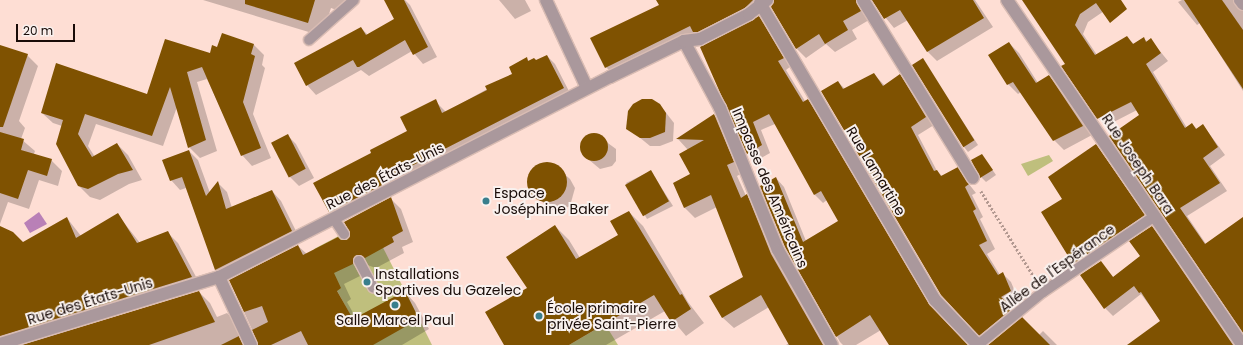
<!DOCTYPE html>
<meta charset="utf-8">
<style>
body{margin:0}
#map{position:relative;width:1243px;height:345px;overflow:hidden;background:#feded4;font-family:Poppins,sans-serif}
div>[style]{position:absolute}
.green>*{inset:0;background:#bfbf7d}
.water>*{inset:0;background:#b980b7}
.shadow>*{inset:0;background:#0003}
.building>*{inset:0;background:#7f5201;transform-origin:0 0}
.round{border-radius:50%}
.path>*{height:2.5px;margin-top:-1.25px;transform-origin:0;background:repeating-linear-gradient(90deg,#b29890 0 2px,transparent 0 4px)}
.roads{filter:drop-shadow(1px 0 #d9bcb3) drop-shadow(-1px 0 #d9bcb3) drop-shadow(0 1px #d9bcb3) drop-shadow(0 -1px #d9bcb3)}
.service>*{height:10px;margin:-5px;padding:0 5px;transform-origin:5px;border-radius:5px;background:#aa989c}
.minor>*{height:12px;margin:-6px;padding:0 6px;transform-origin:6px;border-radius:6px;background:#aa989c}
.dots>*{width:11px;height:11px;translate:-50% -50%;box-sizing:border-box;border:2px solid #f9f1ee;border-radius:50%}
span{translate:-50% -50%;white-space:nowrap;text-align:center;line-height:1.15;-webkit-text-stroke:4px #f9f1ee;paint-order:stroke}
.street-label{font-size:14px;color:#190c08}
.poi-label{font-size:14px;color:#190c08}
.left{translate:0 -50%;text-align:left}
.scale{position:absolute;left:16px;top:24px;width:59px;height:18px;box-sizing:border-box;border:2px solid #190c08;border-top:0;padding-left:5px;font-size:12px;line-height:14px;white-space:nowrap;color:#190c08;-webkit-text-stroke:3px #f9f1ee;paint-order:stroke}
</style>
<div id="map">
<div class="green">
<div style="clip-path:polygon(1049px 155px,1053px 161px,1028px 176px,1021px 164px)"></div>
<div style="clip-path:polygon(369px 220px,405px 291px,432px 345px,367px 345px,314px 249px)"></div>
<div style="clip-path:polygon(605px 324px,618px 345px,569px 345px)"></div>
</div>
<div class="water">
<div style="clip-path:polygon(39px 212px,47px 224px,30px 233px,24px 223px)"></div>
</div>
<div class="shadow">
<div style="clip-path:polygon(203px 0,347px 0,342px 12px,331px 8px,322px 36px)"></div>
<div style="clip-path:polygon(393px 0,405px 0,410px 5px,437px 57px,423px 64px,412px 51px,369px 76px,361px 70px,316px 95px,307px 85px,361px 28px,368px 35px,395px 19px)"></div>
<div style="clip-path:polygon(499px 0,525px 0,531px 11px,515px 19px)"></div>
<div style="clip-path:polygon(658px 0,975px 0,993px 27px,937px 61px,928px 52px,908px 20px,894px 28px,872px 1px,864px 9px,869px 20px,852px 30px,857px 39px,835px 52px,826px 44px,806px 58px,797px 49px,772px 7px,776px 1px,698px 35px,615px 76px,606px 67px,661px 6px)"></div>
<div style="clip-path:polygon(1032px 0,1105px 0,1110px 7px,1088px 22px,1083px 34px,1097px 55px,1127px 38px,1134px 44px,1143px 38px,1148px 42px,1151px 40px,1168px 61px,1153px 72px,1187px 128px,1192px 124px,1197px 129px,1203px 125px,1225px 155px,1210px 166px,1227px 191px,1187px 216px,1206px 244px,1243px 218px,1243px 333px,1110px 136px,1140px 116px,1137px 110px,1106px 126px,1098px 118px)"></div>
<div style="clip-path:polygon(1182px 0,1243px 0,1243px 91px,1200px 23px,1197px 25px,1178px 2px)"></div>
<div style="clip-path:polygon(759px 17px,767px 25px,791px 66px,786px 70px,805px 101px,807px 100px,816px 108px,938px 315px,968px 345px,892px 345px,881px 330px,856px 345px,843px 345px,840px 342px,786px 246px,776px 178px,784px 187px,806px 241px,840px 222px,827px 200px,823px 203px,815px 195px,775px 124px,761px 130px,770px 153px,756px 161px,748px 153px)"></div>
<div style="clip-path:polygon(1009px 43px,1019px 53px,1038px 83px,1049px 76px,1058px 86px,1092px 135px,1064px 150px,1054px 140px,1021px 92px,1018px 94px,1008px 84px)"></div>
<div style="clip-path:polygon(254px 45px,264px 55px,262px 65px,265px 68px,253px 114px,271px 158px,252px 166px,242px 155px,207px 79px,197px 82px,217px 151px,200px 158px,189px 147px,177px 107px,163px 146px,96px 124px,88px 146px,95px 157px,117px 144px,128px 155px,142px 180px,129px 184px,100px 200px,90px 197px,79px 186px,62px 126px,53px 123px,42px 113px,148px 96px,218px 48px)"></div>
<div style="clip-path:polygon(0 53px,27px 55px,38px 66px,19px 121px,25px 128px,21px 139px,35px 151px,34px 154px,51px 160px,62px 171px,58px 186px,39px 180px,29px 209px,8px 202px,0 224px)"></div>
<div style="clip-path:polygon(547px 56px,555px 64px,572px 97px,338px 220px,330px 212px,315px 183px,372px 154px,408px 131px,435px 101px,446px 112px,514px 74px,527px 59px,529px 61px,536px 61px)"></div>
<div style="clip-path:polygon(923px 60px,978px 145px,968px 152px,964px 147px)"></div>
<div style="clip-path:polygon(874px 74px,885px 86px,900px 76px,908px 84px,934px 125px,918px 135px,937px 171px,943px 177px,957px 169px,976px 193px,972px 195px,983px 217px,980px 219px,995px 249px,987px 254px,1000px 275px,1003px 274px,1011px 282px,1018px 299px,1008px 305px,1020px 317px,988px 343px,980px 335px,838px 82px,845px 89px)"></div>
<div style="clip-path:polygon(660px 105px,674px 123px,673px 141px,660px 146px,650px 146px,628px 128px)"></div>
<div style="clip-path:polygon(714px 115px,725px 126px,744px 172px,737px 176px,746px 196px,757px 206px,827px 345px,786px 345px,789px 343px,769px 307px,734px 328px,723px 318px,710px 297px,744px 277px,717px 207px,695px 218px,684px 207px,691px 174px,688px 150px,678px 139px)"></div>
<div style="clip-path:polygon(287px 135px,296px 144px,314px 178px,299px 186px,290px 177px,272px 143px)"></div>
<div style="clip-path:polygon(597px 135px,616px 149px,616px 161px,612px 166px,600px 169px,582px 154px,582px 142px,586px 138px)"></div>
<div style="clip-path:polygon(1096px 146px,1152px 224px,1083px 271px,1074px 263px,1063px 200px)"></div>
<div style="clip-path:polygon(189px 151px,198px 160px,210px 193px,218px 183px,227px 192px,232px 208px,272px 191px,281px 201px,301px 241px,225px 279px,216px 270px,186px 188px,180px 190px,171px 180px)"></div>
<div style="clip-path:polygon(982px 155px,996px 175px,986px 182px,981px 177px)"></div>
<div style="clip-path:polygon(542px 163px,553px 164px,570px 179px,575px 188px,570px 206px,561px 210px,552px 210px,534px 195px,529px 186px,530px 176px,534px 168px)"></div>
<div style="clip-path:polygon(651px 171px,673px 206px,647px 219px,626px 183px)"></div>
<div style="clip-path:polygon(391px 199px,401px 209px,413px 242px,402px 247px,404px 253px,376px 268px,367px 265px,364px 274px,344px 284px,351px 299px,347px 302px,356px 318px,405px 292px,415px 303px,429px 329px,402px 345px,259px 345px,230px 281px,298px 246px,307px 254px,348px 241px)"></div>
<div style="clip-path:polygon(629px 212px,643px 226px,688px 302px,704px 323px,686px 336px,665px 311px,606px 345px,505px 345px,555px 226px,569px 240px,580px 258px,620px 235px)"></div>
<div style="clip-path:polygon(118px 215px,140px 243px,167px 232px,178px 243px,202px 288px,62px 333px,199px 292px,210px 303px,217px 317px,227px 313px,238px 324px,248px 345px,0 345px,0 227px,23px 243px,67px 218px,81px 236px)"></div>
<div style="clip-path:polygon(1152px 227px,1160px 235px,1234px 345px,1129px 345px,1161px 321px,1141px 294px,1113px 316px,1105px 308px,1100px 262px,1114px 278px,1141px 257px)"></div>
<div style="clip-path:polygon(1043px 331px,1057px 345px,991px 345px,1039px 335px)"></div>
</div>
<div class="building">
<div style="clip-path:polygon(245px 0,315px 0,308px 23px,245px 4px)"></div>
<div style="clip-path:polygon(384px 0,404px 0,428px 47px,413px 55px,405px 40px,359px 67px,357px 67px,353px 60px,306px 86px,294px 63px,361px 27px,366px 35px,394px 19px)"></div>
<div style="clip-path:polygon(656px 0,753px 0,745px 8px,698px 32px,693px 32px,690px 26px,605px 68px,590px 38px,659px 5px)"></div>
<div style="clip-path:polygon(774px 0,856px 0,861px 11px,843px 21px,848px 30px,825px 44px,819px 34px,796px 49px,771px 7px)"></div>
<div style="clip-path:polygon(872px 0,973px 0,984px 18px,927px 52px,900px 10px,884px 19px)"></div>
<div style="clip-path:polygon(1022px 0,1121px 0,1127px 9px,1110px 23px,1096px 3px,1080px 14px,1075px 25px,1095px 55px,1127px 36px,1133px 44px,1144px 37px,1146px 42px,1151px 38px,1161px 53px,1146px 64px,1185px 128px,1192px 123px,1196px 129px,1203px 124px,1218px 147px,1203px 158px,1220px 183px,1180px 208px,1205px 244px,1243px 217px,1243px 333px,1109px 136px,1139px 115px,1131px 102px,1097px 119px,1061px 66px,1065px 64px)"></div>
<div style="clip-path:polygon(1184px 0,1222px 0,1243px 30px,1243px 89px)"></div>
<div style="clip-path:polygon(759px 16px,784px 58px,778px 61px,803px 102px,808px 99px,929px 304px,968px 345px,889px 345px,870px 315px,836px 337px,785px 247px,760px 186px,776px 177px,803px 242px,838px 221px,821px 191px,814px 195px,769px 114px,753px 122px,762px 145px,747px 154px,700px 47px)"></div>
<div style="clip-path:polygon(222px 33px,254px 44px,251px 54px,255px 56px,243px 102px,261px 148px,241px 156px,202px 67px,187px 72px,206px 140px,188px 148px,170px 87px,152px 136px,85px 114px,78px 134px,92px 157px,117px 143px,133px 170px,118px 174px,88px 189px,78px 186px,56px 144px,63px 120px,41px 113px,56px 63px,147px 94px,165px 39px,210px 53px,212px 45px,217px 47px)"></div>
<div style="clip-path:polygon(1009px 42px,1036px 83px,1049px 75px,1083px 126px,1053px 141px,1013px 82px,1007px 85px,988px 55px)"></div>
<div style="clip-path:polygon(0 45px,28px 54px,3px 127px,0 127px)"></div>
<div style="clip-path:polygon(547px 55px,564px 88px,384px 180px,386px 183px,329px 212px,313px 183px,371px 153px,370px 150px,407px 131px,400px 117px,436px 99px,442px 113px,487px 90px,485px 86px,512px 74px,509px 67px,527px 57px,528px 61px,534px 58px,536px 60px)"></div>
<div style="left:923px;top:58px;width:97px;height:13px;rotate:58deg"></div>
<div style="clip-path:polygon(874px 73px,883px 86px,900px 74px,926px 117px,911px 127px,934px 171px,937px 170px,941px 176px,958px 167px,969px 184px,965px 187px,976px 209px,973px 211px,987px 241px,979px 245px,998px 275px,1003px 272px,1011px 291px,1001px 297px,1013px 308px,979px 336px,941px 295px,821px 91px,838px 81px,843px 89px)"></div>
<div style="clip-path:polygon(642px 99px,652px 99px,660px 104px,666px 113px,665px 132px,650px 138px,640px 138px,626px 129px,628px 111px,633px 104px)"></div>
<div style="clip-path:polygon(714px 114px,734px 162px,727px 165px,741px 198px,747px 194px,771px 254px,823px 345px,789px 345px,761px 295px,722px 318px,709px 296px,743px 277px,711px 195px,684px 208px,673px 183px,690px 174px,679px 154px,704px 140px,676px 139px)"></div>
<div style="clip-path:polygon(0 132px,24px 139px,21px 150px,52px 159px,47px 176px,28px 170px,18px 199px,0 193px)"></div>
<div class="round" style="left:580px;top:133px;width:28px;height:28px"></div>
<div style="left:288px;top:134px;width:39px;height:19px;rotate:63deg"></div>
<div style="clip-path:polygon(1096px 144px,1145px 215px,1073px 264px,1041px 212px,1062px 199px,1048px 177px)"></div>
<div style="clip-path:polygon(189px 150px,206px 196px,218px 181px,226px 209px,272px 190px,292px 231px,215px 270px,182px 177px,170px 181px,162px 160px)"></div>
<div style="clip-path:polygon(982px 154px,993px 170px,980px 178px,971px 160px)"></div>
<div class="round" style="left:527px;top:162px;width:40px;height:40px"></div>
<div style="left:651px;top:170px;width:36px;height:30px;rotate:60deg"></div>
<div style="clip-path:polygon(391px 197px,403px 231px,392px 237px,394px 242px,365px 258px,356px 255px,353px 264px,334px 273px,341px 288px,337px 291px,353px 319px,405px 291px,419px 319px,373px 345px,308px 345px,301px 331px,271px 345px,258px 345px,252px 330px,268px 322px,262px 306px,244px 312px,229px 280px,298px 245px,303px 255px,338px 237px,341px 240px,347px 240px,350px 233px,344px 222px)"></div>
<div style="clip-path:polygon(629px 211px,680px 295px,682px 294px,691px 309px,671px 322px,654px 295px,569px 345px,504px 345px,485px 312px,527px 288px,506px 257px,555px 225px,576px 259px,618px 235px,610px 221px)"></div>
<div style="clip-path:polygon(118px 213px,137px 243px,168px 231px,192px 277px,0 336px,0 226px,13px 232px,23px 242px,67px 217px,76px 238px)"></div>
<div style="clip-path:polygon(1152px 226px,1233px 345px,1127px 345px,1160px 321px,1141px 292px,1139px 293px,1134px 286px,1104px 309px,1080px 275px,1101px 261px,1113px 277px,1140px 256px,1129px 241px)"></div>
<div style="clip-path:polygon(199px 291px,215px 322px,149px 345px,22px 345px)"></div>
<div style="clip-path:polygon(1022px 317px,1050px 345px,988px 345px)"></div>
<div style="clip-path:polygon(239px 336px,243px 345px,221px 345px)"></div>
</div>
<div class="path">
<div style="left:981px;top:191px;width:105px;rotate:58.3deg"></div>
</div>
<div class="roads">
<div class="service">
<div style="left:309px;top:40px;width:60px;rotate:-41.6deg"></div>
<div style="left:334px;top:219px;width:18px;rotate:56deg"></div>
<div style="left:359px;top:261px;width:30px;rotate:62deg"></div>
<div style="left:978px;top:345px;width:84px;rotate:-39.2deg"></div>
<div style="left:1043px;top:292px;width:135px;rotate:-34.2deg"></div>
</div>
<div class="minor">
<div style="left:546px;top:0;width:97px;rotate:65deg"></div>
<div style="left:863px;top:0;width:209px;rotate:58.3deg"></div>
<div style="left:1007px;top:0;width:417px;rotate:55.7deg"></div>
<div style="left:1240px;top:0;width:5px;rotate:53deg"></div>
<div style="left:760px;top:3px;width:345px;rotate:59.5deg"></div>
<div style="left:935px;top:300px;width:62px;rotate:46.3deg"></div>
<div style="left:684px;top:41px;width:76px;rotate:61.8deg"></div>
<div style="left:720px;top:108px;width:153px;rotate:67.8deg"></div>
<div style="left:778px;top:250px;width:109px;rotate:60.4deg"></div>
<div style="left:219px;top:277px;width:75px;rotate:64.8deg"></div>
<div style="left:0;top:344px;width:229px;rotate:-17deg"></div>
<div style="left:219px;top:277px;width:439px;rotate:-27.1deg"></div>
<div style="left:610px;top:77px;width:82px;rotate:-25.9deg"></div>
<div style="left:684px;top:41px;width:16px;rotate:-7deg"></div>
<div style="left:700px;top:39px;width:55px;rotate:-27deg"></div>
<div style="left:749px;top:14px;width:23px;rotate:-38deg"></div>
</div>
</div>
<div class="dots">
<div style="left:486px;top:201px;background:#397e8c"></div>
<div style="left:367px;top:282px;background:#397e8c"></div>
<div style="left:395px;top:305px;background:#397e8c"></div>
<div style="left:539px;top:316px;background:#397e8c"></div>
</div>
<div class="street-label">
<span style="left:1138px;top:164px;rotate:56deg">Rue Joseph Bara</span>
<span style="left:876px;top:171px;rotate:59deg">Rue Lamartine</span>
<span style="left:385px;top:176px;rotate:-27deg">Rue des États-Unis</span>
<span style="left:770px;top:188px;rotate:67deg">Impasse des Américains</span>
<span style="left:1057px;top:268px;rotate:-36deg">Allée de l'Espérance</span>
<span style="left:90px;top:301px;rotate:-17deg">Rue des États-Unis</span>
</div>
<div class="poi-label">
<span class="left" style="left:494px;top:201px">Espace<br>Joséphine Baker</span>
<span class="left" style="left:375px;top:282px">Installations<br>Sportives du Gazelec</span>
<span class="left" style="left:547px;top:316px">École primaire<br>privée Saint-Pierre</span>
<span style="left:395px;top:320px">Salle Marcel Paul</span>
</div>
<div class="scale">20 m</div>
</div>
